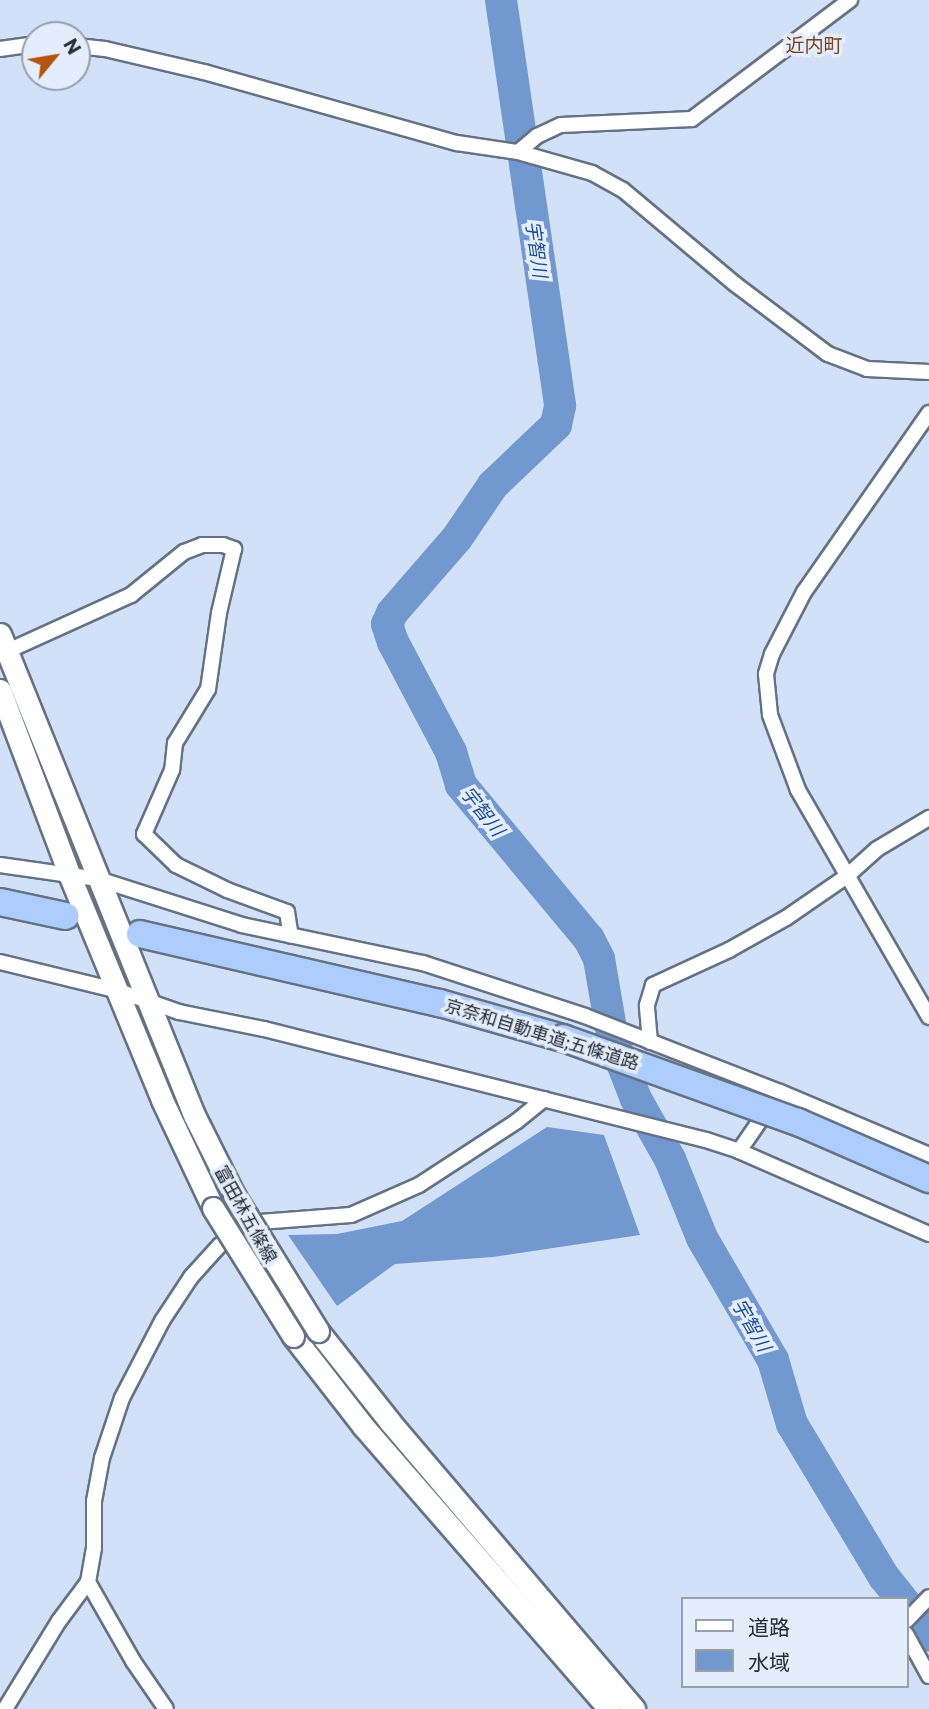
<!DOCTYPE html>
<meta charset="utf-8">
<style>
body{margin:0}
#map{position:relative;width:929px;height:1709px;overflow:hidden;background:#d2e1f7;font-family:Commissioner,"Noto Sans JP",sans-serif}
div>[style]{position:absolute}
.water>*{inset:0;background:#7298d0}
.river>*{height:32px;margin:-16px;padding:0 16px;transform-origin:16px;border-radius:16px;background:#7298d0}
.roads{filter:drop-shadow(2px 0 #657285) drop-shadow(-2px 0 #657285) drop-shadow(0 2px #657285) drop-shadow(0 -2px #657285)}
.street>*{height:14px;margin:-7px;padding:0 7px;transform-origin:7px;border-radius:7px;background:#fff}
.secondary>*{height:21px;margin:-10.5px;padding:0 10.5px;transform-origin:10.5px;border-radius:10.5px;background:#fff}
.highway>*{height:26px;margin:-13px;padding:0 13px;transform-origin:13px;border-radius:13px;background:#adcdfe}
.bridges{filter:drop-shadow(2px 0 #657285) drop-shadow(-2px 0 #657285) drop-shadow(0 2px #657285) drop-shadow(0 -2px #657285)}
.secondary-bridge>*{height:21px;margin:-10.5px;padding:0 10.5px;transform-origin:10.5px;border-radius:10.5px;background:#fff}
.highway-bridge>*{height:26px;margin:-13px;padding:0 13px;transform-origin:13px;border-radius:13px;background:#adcdfe}
span{translate:-50% -50%;white-space:nowrap;text-align:center;line-height:1.15;-webkit-text-stroke:7px #e4edfb;paint-order:stroke}
.street-label{font-size:18px;color:#272d35}
.neighbourhood-label{font-size:19px;color:#7c3e18}
.water-label{font-size:19px;color:#1d4c90;font-style:italic}
.legend{position:absolute;left:681px;top:1597px;width:228px;height:91px;box-sizing:border-box;background:#e4edfb;border:2px solid #98a0ac;margin:0;padding:9px 12px;list-style:none;font-size:21px;color:#272d35}
.legend li{display:flex;align-items:center;gap:14px;height:35px}
.legend b{width:35px;border:2px solid #98a0ac}
.north{position:absolute;left:21px;top:21px;width:70px;height:70px;box-sizing:border-box;background:#e4edfb;border:2px solid #98a0ac;border-radius:50%;rotate:60deg;font-size:19px;font-weight:700;line-height:28px;text-align:center;color:#272d35}
.north::after{content:'';display:block;margin:auto;width:24px;height:32px;background:#b55411;clip-path:polygon(50% 0,100% 100%,50% 72%,0 100%)}
</style>
<div id="map">
<div class="water">
<div style="clip-path:polygon(547px 1127px,604px 1135px,640px 1235px,493px 1257px,395px 1264px,337px 1306px,288px 1235px,337px 1234px,402px 1221px)"></div>
</div>
<div class="river">
<div style="left:501px;top:0;width:410px;rotate:81.7deg"></div>
<div style="left:560px;top:406px;width:19px;rotate:102deg"></div>
<div style="left:556px;top:425px;width:87px;rotate:136.4deg"></div>
<div style="left:493px;top:485px;width:64px;rotate:124.2deg"></div>
<div style="left:457px;top:538px;width:99px;rotate:130.9deg"></div>
<div style="left:392px;top:613px;width:12px;rotate:114deg"></div>
<div style="left:387px;top:624px;width:19px;rotate:72deg"></div>
<div style="left:393px;top:642px;width:124px;rotate:62.2deg"></div>
<div style="left:451px;top:752px;width:34px;rotate:73deg"></div>
<div style="left:461px;top:785px;width:200px;rotate:50.3deg"></div>
<div style="left:589px;top:939px;width:22px;rotate:63deg"></div>
<div style="left:599px;top:959px;width:82px;rotate:80.2deg"></div>
<div style="left:613px;top:1040px;width:63px;rotate:68.7deg"></div>
<div style="left:636px;top:1099px;width:69px;rotate:60.5deg"></div>
<div style="left:670px;top:1159px;width:85px;rotate:67.9deg"></div>
<div style="left:702px;top:1238px;width:141px;rotate:59.8deg"></div>
<div style="left:773px;top:1360px;width:67px;rotate:73.5deg"></div>
<div style="left:792px;top:1424px;width:179px;rotate:59deg"></div>
<div style="left:884px;top:1577px;width:28px;rotate:51deg"></div>
<div style="left:906px;top:1604px;width:39px;rotate:54deg"></div>
</div>
<div class="roads">
<div class="street">
<div style="left:77px;top:46px;width:28px;rotate:6deg"></div>
<div style="left:105px;top:49px;width:102px;rotate:13.1deg"></div>
<div style="left:204px;top:72px;width:263px;rotate:15.7deg"></div>
<div style="left:457px;top:143px;width:62px;rotate:8.4deg"></div>
<div style="left:518px;top:152px;width:77px;rotate:15.8deg"></div>
<div style="left:592px;top:173px;width:35px;rotate:29deg"></div>
<div style="left:623px;top:190px;width:146px;rotate:40deg"></div>
<div style="left:735px;top:284px;width:116px;rotate:37deg"></div>
<div style="left:828px;top:354px;width:42px;rotate:21deg"></div>
<div style="left:867px;top:369px;width:62px;rotate:2.8deg"></div>
<div style="left:0;top:49px;width:35px;rotate:-8deg"></div>
<div style="left:518px;top:152px;width:25px;rotate:-40deg"></div>
<div style="left:537px;top:136px;width:26px;rotate:-25deg"></div>
<div style="left:561px;top:125px;width:131px;rotate:-2.6deg"></div>
<div style="left:692px;top:119px;width:198px;rotate:-37deg"></div>
<div style="left:929px;top:413px;width:218px;rotate:124.9deg"></div>
<div style="left:804px;top:592px;width:70px;rotate:117.3deg"></div>
<div style="left:772px;top:654px;width:21px;rotate:107deg"></div>
<div style="left:766px;top:674px;width:41px;rotate:84.4deg"></div>
<div style="left:770px;top:715px;width:80px;rotate:69.5deg"></div>
<div style="left:798px;top:790px;width:262px;rotate:60deg"></div>
<div style="left:1px;top:654px;width:143px;rotate:-24.4deg"></div>
<div style="left:131px;top:595px;width:68px;rotate:-39.1deg"></div>
<div style="left:184px;top:552px;width:19px;rotate:-21deg"></div>
<div style="left:202px;top:545px;width:21px"></div>
<div style="left:223px;top:545px;width:12px;rotate:20deg"></div>
<div style="left:234px;top:549px;width:66px;rotate:103.2deg"></div>
<div style="left:219px;top:613px;width:77px;rotate:98.2deg"></div>
<div style="left:208px;top:689px;width:63px;rotate:121.4deg"></div>
<div style="left:175px;top:743px;width:27px;rotate:96deg"></div>
<div style="left:172px;top:770px;width:70px;rotate:113.6deg"></div>
<div style="left:144px;top:834px;width:45px;rotate:44.1deg"></div>
<div style="left:176px;top:865px;width:57px;rotate:26.1deg"></div>
<div style="left:227px;top:890px;width:64px;rotate:20.1deg"></div>
<div style="left:287px;top:912px;width:24px;rotate:81deg"></div>
<div style="left:0;top:865px;width:99px;rotate:8.1deg"></div>
<div style="left:98px;top:879px;width:151px;rotate:17.7deg"></div>
<div style="left:242px;top:925px;width:185px;rotate:11.9deg"></div>
<div style="left:423px;top:963px;width:170px;rotate:18.1deg"></div>
<div style="left:585px;top:1016px;width:209px;rotate:21.3deg"></div>
<div style="left:780px;top:1092px;width:162px;rotate:22.9deg"></div>
<div style="left:0;top:962px;width:122px;rotate:13.7deg"></div>
<div style="left:119px;top:991px;width:64px;rotate:19.3deg"></div>
<div style="left:179px;top:1012px;width:87px;rotate:11.3deg"></div>
<div style="left:264px;top:1029px;width:456px;rotate:14.1deg"></div>
<div style="left:706px;top:1140px;width:35px;rotate:18deg"></div>
<div style="left:739px;top:1151px;width:207px;rotate:23.6deg"></div>
<div style="left:650px;top:1042px;width:37px;rotate:-95deg"></div>
<div style="left:647px;top:1005px;width:21px;rotate:-73deg"></div>
<div style="left:653px;top:985px;width:84px;rotate:-24.7deg"></div>
<div style="left:729px;top:950px;width:65px;rotate:-29.3deg"></div>
<div style="left:786px;top:918px;width:74px;rotate:-34.5deg"></div>
<div style="left:847px;top:876px;width:40px;rotate:-42deg"></div>
<div style="left:877px;top:849px;width:61px;rotate:-30.8deg"></div>
<div style="left:739px;top:1151px;width:55px;rotate:-55.4deg"></div>
<div style="left:88px;top:1582px;width:91px;rotate:60.3deg"></div>
<div style="left:133px;top:1661px;width:58px;rotate:55.5deg"></div>
<div style="left:906px;top:1621px;width:33px;rotate:-46deg"></div>
<div style="left:906px;top:1634px;width:48px;rotate:61.3deg"></div>
<div style="left:5px;top:1709px;width:103px;rotate:-58.5deg"></div>
<div style="left:59px;top:1621px;width:49px;rotate:-53.4deg"></div>
<div style="left:88px;top:1582px;width:35px;rotate:-80deg"></div>
<div style="left:94px;top:1548px;width:47px;rotate:-90deg"></div>
<div style="left:94px;top:1501px;width:44px;rotate:-79.5deg"></div>
<div style="left:102px;top:1458px;width:63px;rotate:-71.6deg"></div>
<div style="left:122px;top:1398px;width:87px;rotate:-62.5deg"></div>
<div style="left:162px;top:1321px;width:53px;rotate:-56.6deg"></div>
<div style="left:191px;top:1277px;width:43px;rotate:-47.8deg"></div>
<div style="left:220px;top:1245px;width:46px;rotate:-29.9deg"></div>
<div style="left:260px;top:1222px;width:91px;rotate:-4.4deg"></div>
<div style="left:351px;top:1215px;width:74px;rotate:-23.8deg"></div>
<div style="left:419px;top:1185px;width:117px;rotate:-33.1deg"></div>
<div style="left:517px;top:1121px;width:35px;rotate:-39deg"></div>
</div>
<div class="secondary">
<div style="left:0;top:634px;width:519px;rotate:68.03deg"></div>
<div style="left:194px;top:1115px;width:89px;rotate:63.4deg"></div>
<div style="left:0;top:690px;width:197px;rotate:69.4deg"></div>
<div style="left:69px;top:874px;width:244px;rotate:67.6deg"></div>
<div style="left:162px;top:1100px;width:119px;rotate:64.7deg"></div>
<div style="left:318px;top:1331px;width:116px;rotate:51.6deg"></div>
<div style="left:390px;top:1422px;width:377px;rotate:49.6deg"></div>
<div style="left:293px;top:1336px;width:114px;rotate:52.1deg"></div>
<div style="left:363px;top:1426px;width:375px;rotate:49deg"></div>
</div>
<div class="highway">
<div style="left:0;top:902px;width:67px;rotate:12deg"></div>
<div style="left:140px;top:934px;width:308px;rotate:13deg"></div>
<div style="left:440px;top:1003px;width:128px;rotate:15.9deg"></div>
</div>
</div>
<div class="bridges">
<div class="secondary-bridge">
<div style="left:234px;top:1195px;width:160px;rotate:58.3deg"></div>
<div style="left:213px;top:1208px;width:151px;rotate:58deg"></div>
</div>
<div class="highway-bridge">
<div style="left:563px;top:1038px;width:250px;rotate:19.7deg"></div>
<div style="left:798px;top:1122px;width:143px;rotate:23.5deg"></div>
</div>
</div>
<div class="street-label">
<span style="left:542px;top:1034px;rotate:17deg">京奈和自動車道;五條道路</span>
<span style="left:246px;top:1214px;rotate:61deg">富田林五條線</span>
</div>
<div class="neighbourhood-label">
<span style="left:814px;top:45px">近内町</span>
</div>
<div class="water-label">
<span style="left:537px;top:249px;rotate:82deg">宇智川</span>
<span style="left:483px;top:811px;rotate:52deg">宇智川</span>
<span style="left:752px;top:1325px;rotate:60deg">宇智川</span>
</div>
<ul class="legend">
<li><b style="height:9px;background:#fff"></b>道路</li>
<li><b style="height:19px;background:#7298d0"></b>水域</li>
</ul>
<div class="north">N</div>
</div>
